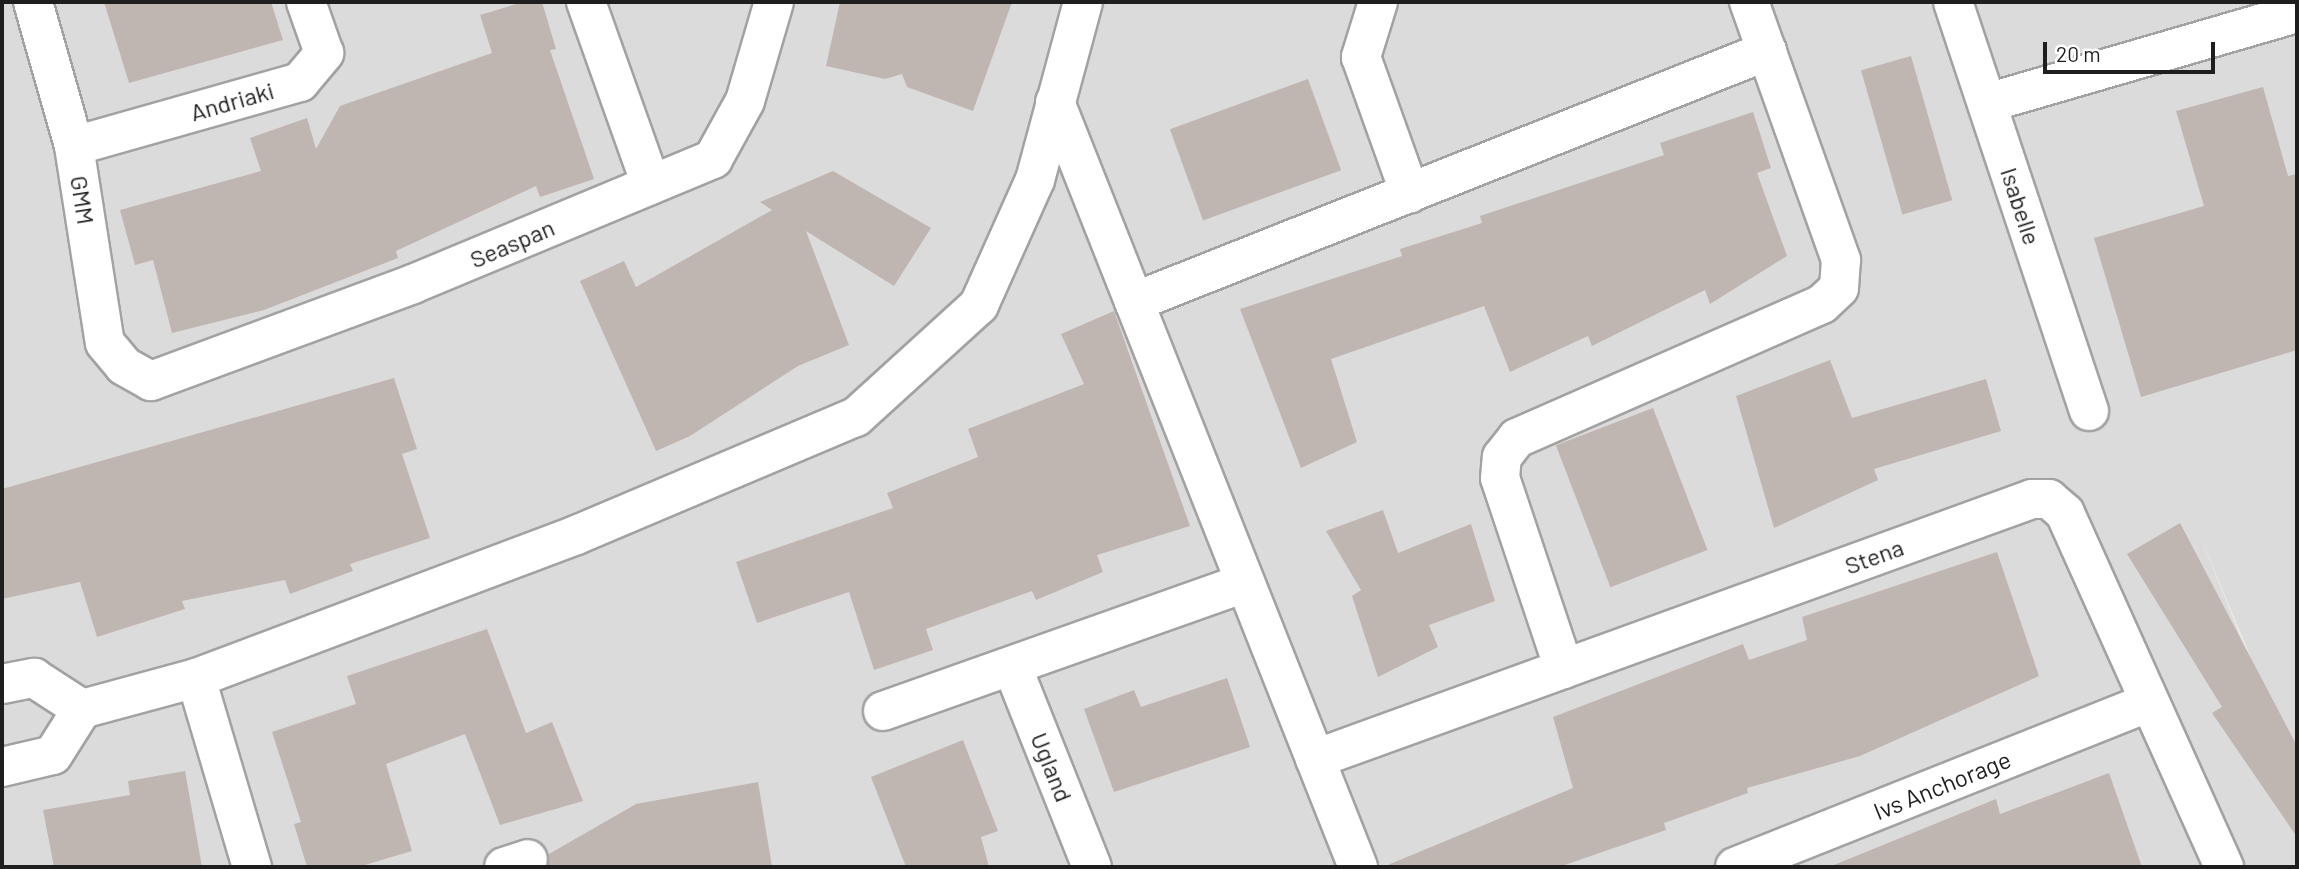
<!DOCTYPE html>
<style>
body{margin:0}
#map{position:relative;width:2299px;height:869px;overflow:hidden;background:#eeeae4;font-family:Barlow,sans-serif}
div>[style]{position:absolute}
.residential>*{inset:0;background:#dcdbdb}
.building>*{inset:0;background:#bfb6b1;transform-origin:0 0}
.roads{filter:drop-shadow(2px 0 #a2a2a2) drop-shadow(-2px 0 #a2a2a2) drop-shadow(0 2px #a2a2a2) drop-shadow(0 -2px #a2a2a2)}
.minor>*{height:38px;margin:-19px;padding:0 19px;transform-origin:19px;border-radius:19px;background:#fff}
span{translate:-50% -50%;white-space:nowrap;text-align:center;line-height:1.15;-webkit-text-stroke:6px #fff;paint-order:stroke}
.street-label{font-size:24px;color:#1e1e1e}
.frame{position:absolute;inset:0;border:4px solid #1e1e1e;pointer-events:none}
.scale{position:absolute;left:2043px;top:42px;width:172px;height:32px;box-sizing:border-box;border:4px solid #1e1e1e;border-top:0;padding-left:9px;font-size:21px;line-height:24px;white-space:nowrap;color:#1e1e1e;-webkit-text-stroke:5px #fff;paint-order:stroke}
</style>
<div id="map">
<div class="residential">
<div style="clip-path:polygon(2px 2px,2297px 2px,2297px 768px,2196px 526px,2297px 777px,2297px 867px,2px 867px)"></div>
</div>
<div class="building">
<div style="clip-path:polygon(104px 2px,271px 2px,283px 40px,129px 83px)"></div>
<div style="clip-path:polygon(523px 2px,542px 2px,556px 49px,550px 50px,594px 179px,540px 197px,536px 186px,396px 251px,398px 258px,264px 310px,172px 333px,153px 260px,135px 265px,120px 210px,261px 171px,250px 138px,307px 118px,316px 149px,340px 106px,492px 53px,480px 15px)"></div>
<div style="clip-path:polygon(840px 2px,1012px 2px,973px 111px,907px 87px,902px 74px,885px 79px,826px 66px)"></div>
<div style="left:1911px;top:56px;width:150px;height:52px;rotate:74deg"></div>
<div style="left:1308px;top:79px;width:97px;height:147px;rotate:70deg"></div>
<div style="clip-path:polygon(2263px 87px,2288px 176px,2297px 174px,2297px 350px,2141px 397px,2094px 238px,2204px 206px,2176px 111px)"></div>
<div style="clip-path:polygon(1753px 112px,1771px 168px,1757px 173px,1787px 256px,1710px 304px,1705px 290px,1592px 346px,1588px 336px,1510px 372px,1484px 306px,1331px 359px,1357px 442px,1301px 468px,1240px 309px,1402px 256px,1400px 249px,1482px 223px,1480px 216px,1664px 155px,1660px 143px)"></div>
<div style="clip-path:polygon(833px 171px,931px 228px,894px 286px,806px 231px,849px 345px,798px 366px,690px 436px,656px 451px,580px 281px,624px 261px,636px 287px,772px 210px,760px 202px)"></div>
<div style="clip-path:polygon(1114px 311px,1190px 526px,1097px 555px,1103px 572px,1036px 600px,1032px 591px,926px 629px,933px 650px,874px 670px,849px 592px,757px 623px,736px 562px,893px 508px,887px 493px,978px 457px,968px 429px,1084px 384px,1061px 334px)"></div>
<div style="clip-path:polygon(1830px 360px,1852px 418px,1986px 379px,2001px 431px,1874px 469px,1878px 480px,1774px 528px,1736px 396px)"></div>
<div style="clip-path:polygon(394px 378px,417px 449px,402px 454px,430px 538px,350px 564px,353px 571px,290px 594px,285px 580px,182px 601px,185px 609px,97px 637px,80px 582px,2px 599px,2px 489px)"></div>
<div style="left:1653px;top:408px;width:152px;height:104px;rotate:69deg"></div>
<div style="clip-path:polygon(1383px 510px,1398px 553px,1471px 524px,1495px 601px,1429px 625px,1438px 647px,1378px 677px,1352px 596px,1361px 590px,1326px 531px)"></div>
<div style="clip-path:polygon(2180px 523px,2297px 746px,2297px 837px,2212px 713px,2222px 707px,2127px 554px)"></div>
<div style="clip-path:polygon(1997px 552px,2039px 676px,1860px 756px,1747px 788px,1748px 793px,1664px 823px,1666px 830px,1559px 867px,1383px 867px,1573px 788px,1553px 717px,1743px 644px,1749px 660px,1807px 640px,1802px 617px)"></div>
<div style="clip-path:polygon(487px 629px,526px 733px,552px 722px,583px 801px,500px 825px,465px 734px,386px 764px,412px 851px,358px 867px,307px 867px,294px 824px,301px 822px,272px 732px,356px 704px,347px 676px)"></div>
<div style="clip-path:polygon(1227px 678px,1250px 747px,1114px 792px,1084px 709px,1134px 690px,1141px 707px)"></div>
<div style="clip-path:polygon(963px 740px,998px 831px,981px 837px,989px 867px,906px 867px,871px 777px)"></div>
<div style="clip-path:polygon(185px 771px,202px 867px,54px 867px,43px 810px,130px 795px,128px 781px)"></div>
<div style="clip-path:polygon(2109px 773px,2142px 867px,1829px 867px,1996px 799px,2000px 814px)"></div>
<div style="clip-path:polygon(758px 782px,772px 867px,548px 867px,549px 854px,636px 804px)"></div>
</div>
<div class="roads">
<div class="minor">
<div style="left:33px;top:2px;width:150px;rotate:74.1deg"></div>
<div style="left:74px;top:146px;width:199px;rotate:81.1deg"></div>
<div style="left:105px;top:343px;width:30px;rotate:50deg"></div>
<div style="left:124px;top:366px;width:31px;rotate:29deg"></div>
<div style="left:151px;top:381px;width:279px;rotate:-20.3deg"></div>
<div style="left:413px;top:284px;width:325px;rotate:-22.6deg"></div>
<div style="left:713px;top:159px;width:66px;rotate:-61.1deg"></div>
<div style="left:745px;top:101px;width:103px;rotate:-73.7deg"></div>
<div style="left:586px;top:2px;width:194px;rotate:70.4deg"></div>
<div style="left:1378px;top:2px;width:58px;rotate:107.2deg"></div>
<div style="left:1361px;top:57px;width:145px;rotate:70.3deg"></div>
<div style="left:1953px;top:2px;width:431px;rotate:71.6deg"></div>
<div style="left:1055px;top:102px;width:823px;rotate:68.39deg"></div>
<div style="left:1987px;top:103px;width:323px;rotate:-16.2deg"></div>
<div style="left:74px;top:146px;width:235px;rotate:-15.8deg"></div>
<div style="left:300px;top:82px;width:38px;rotate:-50deg"></div>
<div style="left:324px;top:53px;width:54px;rotate:-109.4deg"></div>
<div style="left:1134px;top:302px;width:681px;rotate:-21.63deg"></div>
<div style="left:1012px;top:666px;width:216px;rotate:68.3deg"></div>
<div style="left:1564px;top:669px;width:201px;rotate:-108.5deg"></div>
<div style="left:1500px;top:478px;width:21px;rotate:-85deg"></div>
<div style="left:1502px;top:457px;width:24px;rotate:-52deg"></div>
<div style="left:1517px;top:438px;width:333px;rotate:-23.7deg"></div>
<div style="left:1822px;top:304px;width:23px;rotate:-43deg"></div>
<div style="left:1839px;top:288px;width:28px;rotate:-86deg"></div>
<div style="left:1841px;top:260px;width:274px;rotate:-109.6deg"></div>
<div style="left:196px;top:678px;width:197px;rotate:73.5deg"></div>
<div style="left:2px;top:684px;width:33px;rotate:-11deg"></div>
<div style="left:34px;top:678px;width:57px;rotate:32.9deg"></div>
<div style="left:883px;top:711px;width:384px;rotate:-19.5deg"></div>
<div style="left:1315px;top:759px;width:763px;rotate:-19.93deg"></div>
<div style="left:2032px;top:499px;width:17px"></div>
<div style="left:2049px;top:499px;width:21px;rotate:41deg"></div>
<div style="left:2065px;top:513px;width:388px;rotate:65.8deg"></div>
<div style="left:2px;top:767px;width:52px;rotate:-13.2deg"></div>
<div style="left:53px;top:755px;width:54px;rotate:-57.8deg"></div>
<div style="left:82px;top:709px;width:118px;rotate:-15.2deg"></div>
<div style="left:196px;top:678px;width:406px;rotate:-20.6deg"></div>
<div style="left:576px;top:535px;width:304px;rotate:-22.9deg"></div>
<div style="left:856px;top:417px;width:166px;rotate:-42.3deg"></div>
<div style="left:979px;top:305px;width:137px;rotate:-65.9deg"></div>
<div style="left:1035px;top:180px;width:184px;rotate:-74.9deg"></div>
<div style="left:504px;top:867px;width:25px;rotate:-18deg"></div>
<div style="left:1735px;top:867px;width:446px;rotate:-21.7deg"></div>
</div>
</div>
<div class="street-label">
<span style="left:232px;top:101px;rotate:-16deg">Andriaki</span>
<span style="left:83px;top:200px;rotate:81deg">GMM</span>
<span style="left:2021px;top:206px;rotate:72deg">Isabelle</span>
<span style="left:512px;top:243px;rotate:-23deg">Seaspan</span>
<span style="left:1874px;top:556px;rotate:-20deg">Stena</span>
<span style="left:1052px;top:767px;rotate:68deg">Ugland</span>
<span style="left:1942px;top:785px;rotate:-22deg">Ivs Anchorage</span>
</div>
<div class="frame"></div>
<div class="scale">20 m</div>
</div>
